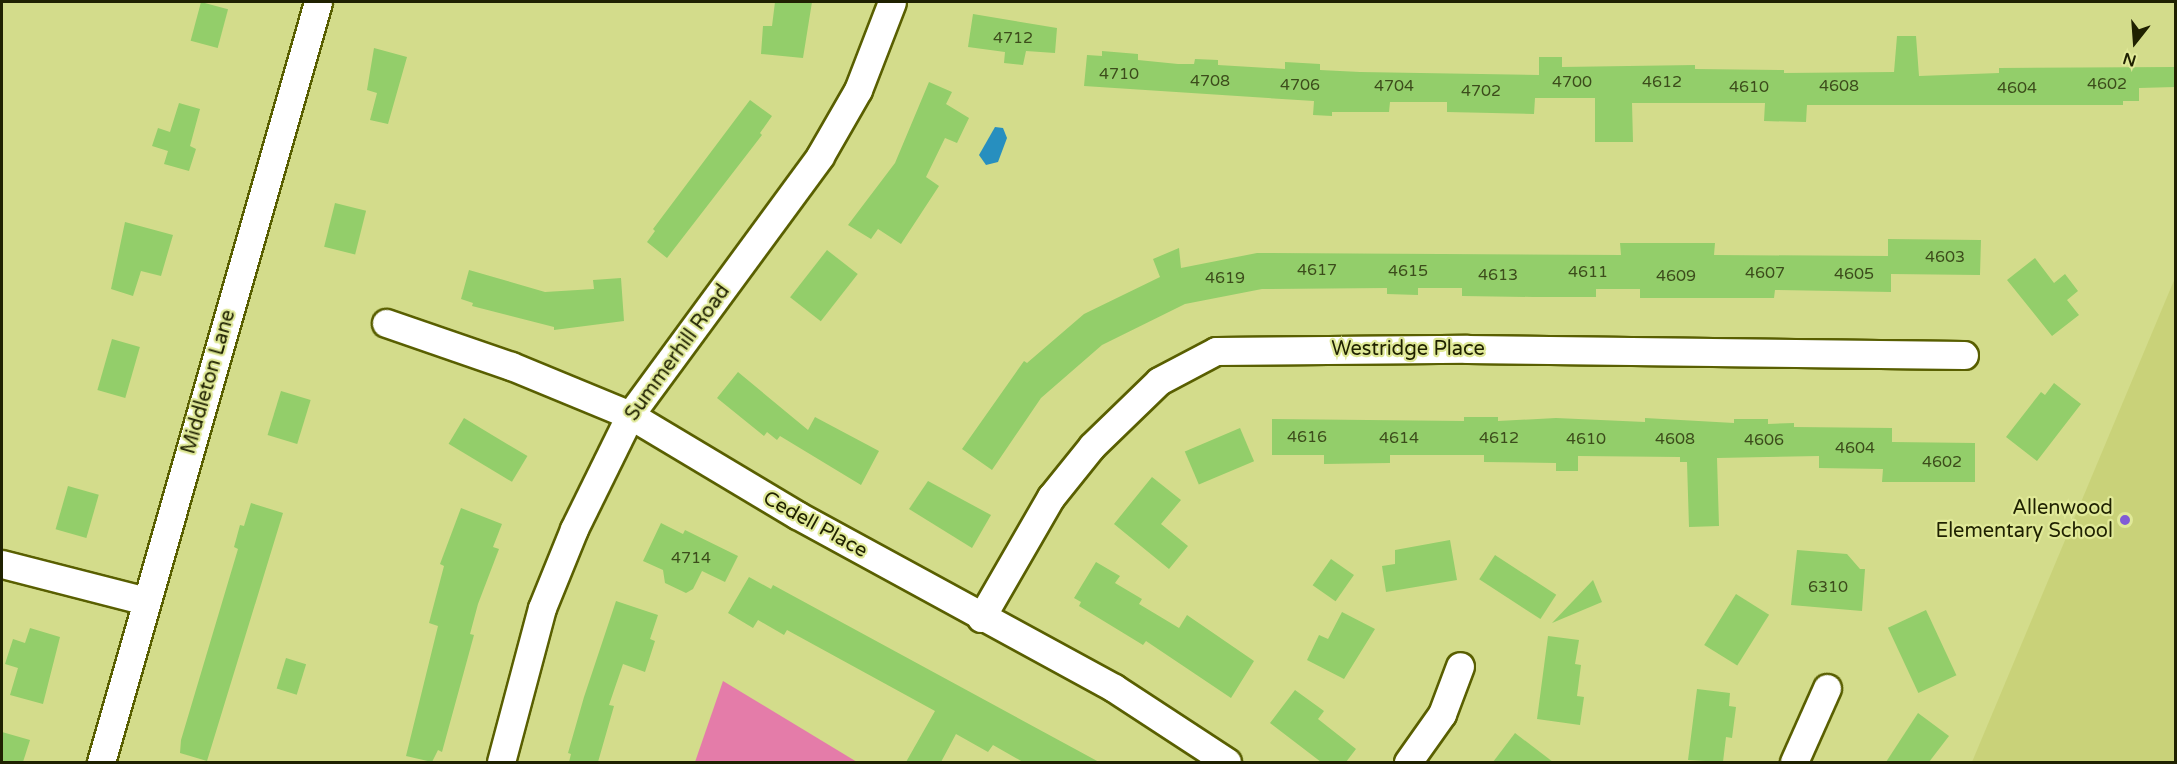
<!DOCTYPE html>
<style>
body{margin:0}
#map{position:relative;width:2177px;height:764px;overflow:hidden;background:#d3dc8b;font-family:"Varela Round",sans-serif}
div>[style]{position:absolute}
.built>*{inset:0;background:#c9d279}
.green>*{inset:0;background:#e47ca9}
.water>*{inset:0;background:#278fbf}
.building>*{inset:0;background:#93ce6a;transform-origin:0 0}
.roads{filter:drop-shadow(2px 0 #595f01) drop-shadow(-2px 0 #595f01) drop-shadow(0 2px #595f01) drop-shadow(0 -2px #595f01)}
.minor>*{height:27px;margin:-13.5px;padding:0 13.5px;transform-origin:13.5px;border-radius:13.5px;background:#fff}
.dots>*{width:16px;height:16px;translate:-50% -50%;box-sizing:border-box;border:3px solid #e0e998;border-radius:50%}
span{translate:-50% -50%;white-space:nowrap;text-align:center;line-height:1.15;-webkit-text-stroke:4.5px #e0e998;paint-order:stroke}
.number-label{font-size:16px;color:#3c4c1b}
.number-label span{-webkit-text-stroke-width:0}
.street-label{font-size:20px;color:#1f2101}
.poi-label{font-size:20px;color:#1f2101}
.right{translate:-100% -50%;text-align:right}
.frame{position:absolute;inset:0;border:3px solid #1f2101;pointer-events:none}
.north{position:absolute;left:2105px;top:12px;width:60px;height:60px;-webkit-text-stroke:4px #e0e998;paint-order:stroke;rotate:197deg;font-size:16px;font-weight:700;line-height:24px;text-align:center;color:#1f2101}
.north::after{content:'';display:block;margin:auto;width:21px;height:27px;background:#1f2101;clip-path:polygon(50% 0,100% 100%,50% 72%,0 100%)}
</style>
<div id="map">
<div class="built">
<div style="clip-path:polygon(2175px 278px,2175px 762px,1972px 762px)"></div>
</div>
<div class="green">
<div style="clip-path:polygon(723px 681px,857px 762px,695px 762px)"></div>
</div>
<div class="water">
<div style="clip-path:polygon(995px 127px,1003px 128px,1007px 138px,998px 162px,986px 165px,979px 155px)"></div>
</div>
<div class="building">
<div style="left:201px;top:2px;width:28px;height:40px;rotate:15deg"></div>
<div style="clip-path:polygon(775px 2px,812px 2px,803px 58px,761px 54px,763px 26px,772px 26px)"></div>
<div style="clip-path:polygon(973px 14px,1057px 28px,1055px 53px,1026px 51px,1023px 65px,1004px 63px,1005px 52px,968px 47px)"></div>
<div style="clip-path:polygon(1897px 36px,1916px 36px,1919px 76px,1999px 73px,1999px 68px,2175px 67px,2175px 87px,2139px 88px,2139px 101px,2123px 101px,2123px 105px,1807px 105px,1806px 122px,1764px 121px,1765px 103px,1632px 103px,1633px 142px,1595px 142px,1595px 98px,1535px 98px,1534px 114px,1447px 112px,1447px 102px,1390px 102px,1389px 112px,1332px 112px,1332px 116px,1313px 115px,1314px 101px,1084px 86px,1087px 55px,1102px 56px,1102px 51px,1138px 54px,1138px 60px,1178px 64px,1194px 64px,1195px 59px,1218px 60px,1218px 65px,1285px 69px,1285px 62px,1320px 64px,1320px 70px,1360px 72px,1539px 75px,1539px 57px,1562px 57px,1562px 67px,1695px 65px,1695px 69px,1784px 70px,1784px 73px,1894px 72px)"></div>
<div style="clip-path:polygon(374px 48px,407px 57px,388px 124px,370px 120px,377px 93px,367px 90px)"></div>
<div style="clip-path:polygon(929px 82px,952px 92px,946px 104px,969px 118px,957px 143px,945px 138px,926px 177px,939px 186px,901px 244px,878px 229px,871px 239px,848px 225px,895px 163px)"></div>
<div style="clip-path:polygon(750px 100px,772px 116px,760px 133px,762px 135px,667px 258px,647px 242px,655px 231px,653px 229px)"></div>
<div style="clip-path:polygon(179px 103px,200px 109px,190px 146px,196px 149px,189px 171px,164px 164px,168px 151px,152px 146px,158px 128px,170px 132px)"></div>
<div style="left:335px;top:203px;width:32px;height:45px;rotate:14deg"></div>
<div style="clip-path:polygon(125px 222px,173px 235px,161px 276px,141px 271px,133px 296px,111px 289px)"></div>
<div style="clip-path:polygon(1888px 239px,1981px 240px,1980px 275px,1891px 274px,1891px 292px,1775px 290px,1774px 298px,1640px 298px,1640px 289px,1596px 289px,1596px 297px,1533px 297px,1462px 296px,1462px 288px,1418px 288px,1418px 295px,1387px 294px,1387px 288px,1262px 289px,1185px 304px,1102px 345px,1041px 398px,992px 470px,962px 449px,1024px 361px,1027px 363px,1084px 314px,1160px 277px,1153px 259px,1179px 248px,1181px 268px,1257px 253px,1621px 255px,1620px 243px,1715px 243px,1714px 255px,1888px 256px)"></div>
<div style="left:827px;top:250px;width:39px;height:60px;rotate:38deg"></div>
<div style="clip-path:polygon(2035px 258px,2054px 283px,2065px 274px,2078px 291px,2067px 300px,2079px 315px,2052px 336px,2007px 280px)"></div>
<div style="clip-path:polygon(469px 270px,545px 292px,594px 289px,593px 280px,621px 278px,624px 321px,554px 330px,554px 327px,472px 306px,473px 303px,461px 299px)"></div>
<div style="left:112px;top:339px;width:29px;height:53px;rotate:16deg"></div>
<div style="clip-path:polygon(738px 372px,808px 430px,815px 417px,879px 451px,861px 485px,780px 436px,777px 440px,767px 432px,764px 436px,717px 398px)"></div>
<div style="clip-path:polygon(2054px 383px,2081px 404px,2037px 461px,2006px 437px,2041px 392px,2045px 395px)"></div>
<div style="left:281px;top:391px;width:31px;height:46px;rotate:17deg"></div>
<div style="clip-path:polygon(1464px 417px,1498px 417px,1498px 421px,1556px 418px,1645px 422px,1645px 418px,1734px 423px,1734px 419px,1768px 419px,1768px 424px,1794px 423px,1794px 427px,1892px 428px,1892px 442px,1975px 443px,1975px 482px,1882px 482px,1883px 469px,1819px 468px,1819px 456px,1717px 458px,1719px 526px,1689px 527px,1687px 462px,1680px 462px,1680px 457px,1578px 456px,1578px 471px,1556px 471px,1556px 463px,1484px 462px,1484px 455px,1390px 455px,1390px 463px,1324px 464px,1324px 455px,1272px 455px,1272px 419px,1464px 421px)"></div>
<div style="left:464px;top:418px;width:74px;height:30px;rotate:31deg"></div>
<div style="left:1240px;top:428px;width:36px;height:60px;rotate:67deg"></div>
<div style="clip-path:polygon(1152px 477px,1181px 500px,1161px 524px,1188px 546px,1169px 569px,1114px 524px)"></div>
<div style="clip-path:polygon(928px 481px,991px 515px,972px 548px,909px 509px)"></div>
<div style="left:68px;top:486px;width:32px;height:45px;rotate:16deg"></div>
<div style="clip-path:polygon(251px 503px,283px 513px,207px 761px,180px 753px,181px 740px,238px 549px,234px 547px,240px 525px,244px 526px)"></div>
<div style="clip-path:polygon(461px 508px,502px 524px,493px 547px,499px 549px,478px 604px,470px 634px,474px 635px,442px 752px,438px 750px,432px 762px,406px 756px,438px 626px,429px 623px,444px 566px,440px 564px)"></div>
<div style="clip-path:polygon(661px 523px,683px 534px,685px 530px,738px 556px,725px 582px,702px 571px,693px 589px,686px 593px,665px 583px,663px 570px,643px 561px)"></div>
<div style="clip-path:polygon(1450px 540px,1457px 580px,1386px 592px,1382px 566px,1395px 564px,1395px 550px)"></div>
<div style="clip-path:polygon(1797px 550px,1847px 554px,1860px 569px,1865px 569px,1862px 611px,1791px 605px)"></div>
<div style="left:1495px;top:555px;width:73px;height:29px;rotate:33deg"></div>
<div style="left:1331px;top:559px;width:28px;height:32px;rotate:35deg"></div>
<div style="clip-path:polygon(1096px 562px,1120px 576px,1115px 583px,1142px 599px,1139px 604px,1179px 628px,1187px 615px,1254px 661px,1231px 698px,1146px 641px,1143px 645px,1079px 606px,1081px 602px,1074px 598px)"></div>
<div style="clip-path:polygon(749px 577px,771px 589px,773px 585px,1099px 762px,1023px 762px,993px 745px,988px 752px,956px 734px,941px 762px,906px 762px,935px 711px,787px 630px,784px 635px,758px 620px,753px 628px,728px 613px)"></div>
<div style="clip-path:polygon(1593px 580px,1602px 602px,1552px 623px)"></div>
<div style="left:1736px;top:594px;width:39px;height:60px;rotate:32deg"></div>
<div style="clip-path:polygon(616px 601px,658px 615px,650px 639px,655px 641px,645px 672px,623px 664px,609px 705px,614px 706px,598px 762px,569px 762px,571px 754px,568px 753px,584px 697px)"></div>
<div style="left:1926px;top:610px;width:72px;height:42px;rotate:65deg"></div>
<div style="clip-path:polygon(1342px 612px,1375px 629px,1344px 679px,1307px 660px,1319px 635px,1328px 639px)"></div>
<div style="clip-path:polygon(30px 628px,60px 637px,43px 704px,10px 695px,18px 668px,5px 664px,13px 639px,25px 643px)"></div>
<div style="clip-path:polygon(1548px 636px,1579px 640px,1575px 664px,1581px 665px,1577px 696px,1584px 697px,1580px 725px,1537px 719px)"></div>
<div style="left:286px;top:658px;width:21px;height:32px;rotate:17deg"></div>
<div style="clip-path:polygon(1697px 689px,1730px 693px,1729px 706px,1736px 707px,1732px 738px,1726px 737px,1723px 762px,1688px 760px)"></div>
<div style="clip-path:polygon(1295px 690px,1324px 711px,1318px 719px,1356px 749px,1346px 762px,1321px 762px,1270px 723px)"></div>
<div style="clip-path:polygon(1918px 713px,1949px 736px,1929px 762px,1886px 762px)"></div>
<div style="clip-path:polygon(2px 732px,30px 740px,23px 762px,2px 762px)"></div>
<div style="clip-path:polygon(1515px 733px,1553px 762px,1493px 762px)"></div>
</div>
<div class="roads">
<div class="minor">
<div style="left:386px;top:323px;width:132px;rotate:19deg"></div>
<div style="left:511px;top:366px;width:129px;rotate:22.4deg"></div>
<div style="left:630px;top:415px;width:195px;rotate:30.9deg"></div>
<div style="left:797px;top:515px;width:361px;rotate:28.6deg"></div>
<div style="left:1114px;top:688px;width:135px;rotate:33.2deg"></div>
<div style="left:2px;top:564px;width:149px;rotate:14.4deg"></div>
<div style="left:981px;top:618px;width:140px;rotate:-60deg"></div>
<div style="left:1051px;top:497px;width:65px;rotate:-51.2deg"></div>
<div style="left:1092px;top:446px;width:93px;rotate:-44.1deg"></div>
<div style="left:1159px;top:381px;width:64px;rotate:-27.8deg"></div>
<div style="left:1216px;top:351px;width:251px;rotate:-0.5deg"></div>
<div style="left:1467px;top:349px;width:497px;rotate:0.7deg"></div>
<div style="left:101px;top:762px;width:790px;rotate:-74.06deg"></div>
<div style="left:501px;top:762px;width:159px;rotate:-75.1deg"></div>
<div style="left:542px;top:608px;width:85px;rotate:-67.9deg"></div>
<div style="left:574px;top:529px;width:127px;rotate:-63.8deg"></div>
<div style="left:630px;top:415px;width:321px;rotate:-53.7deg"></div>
<div style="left:820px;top:156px;width:76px;rotate:-60.1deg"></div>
<div style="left:858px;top:90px;width:94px;rotate:-68.9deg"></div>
<div style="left:1408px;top:762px;width:59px;rotate:-54.7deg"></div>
<div style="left:1442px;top:714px;width:51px;rotate:-69.4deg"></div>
<div style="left:1794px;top:762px;width:81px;rotate:-66deg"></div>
</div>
</div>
<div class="dots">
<div style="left:2125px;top:520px;background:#805cd6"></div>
</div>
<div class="number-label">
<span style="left:1013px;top:38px">4712</span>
<span style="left:1119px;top:74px">4710</span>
<span style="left:1210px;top:81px">4708</span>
<span style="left:1572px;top:82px">4700</span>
<span style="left:1662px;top:82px">4612</span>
<span style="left:2107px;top:84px">4602</span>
<span style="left:1300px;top:85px">4706</span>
<span style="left:1394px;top:86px">4704</span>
<span style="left:1839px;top:86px">4608</span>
<span style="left:1749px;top:87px">4610</span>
<span style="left:2017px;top:88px">4604</span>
<span style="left:1481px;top:91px">4702</span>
<span style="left:1945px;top:257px">4603</span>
<span style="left:1317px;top:270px">4617</span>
<span style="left:1408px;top:271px">4615</span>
<span style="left:1588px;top:272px">4611</span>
<span style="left:1765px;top:273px">4607</span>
<span style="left:1854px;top:274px">4605</span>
<span style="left:1498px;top:275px">4613</span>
<span style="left:1676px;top:276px">4609</span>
<span style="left:1225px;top:278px">4619</span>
<span style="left:1307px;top:437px">4616</span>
<span style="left:1399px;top:438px">4614</span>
<span style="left:1499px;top:438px">4612</span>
<span style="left:1586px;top:439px">4610</span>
<span style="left:1675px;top:439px">4608</span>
<span style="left:1764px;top:440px">4606</span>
<span style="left:1855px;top:448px">4604</span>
<span style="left:1942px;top:462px">4602</span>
<span style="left:691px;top:558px">4714</span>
<span style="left:1828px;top:587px">6310</span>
</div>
<div class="street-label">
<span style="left:1408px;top:349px">Westridge Place</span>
<span style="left:678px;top:353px;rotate:-54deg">Summerhill Road</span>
<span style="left:209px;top:382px;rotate:-74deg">Middleton Lane</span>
<span style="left:815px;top:525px;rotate:29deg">Cedell Place</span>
</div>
<div class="poi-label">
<span class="right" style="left:2113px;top:520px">Allenwood<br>Elementary School</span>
</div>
<div class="frame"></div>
<div class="north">N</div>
</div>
